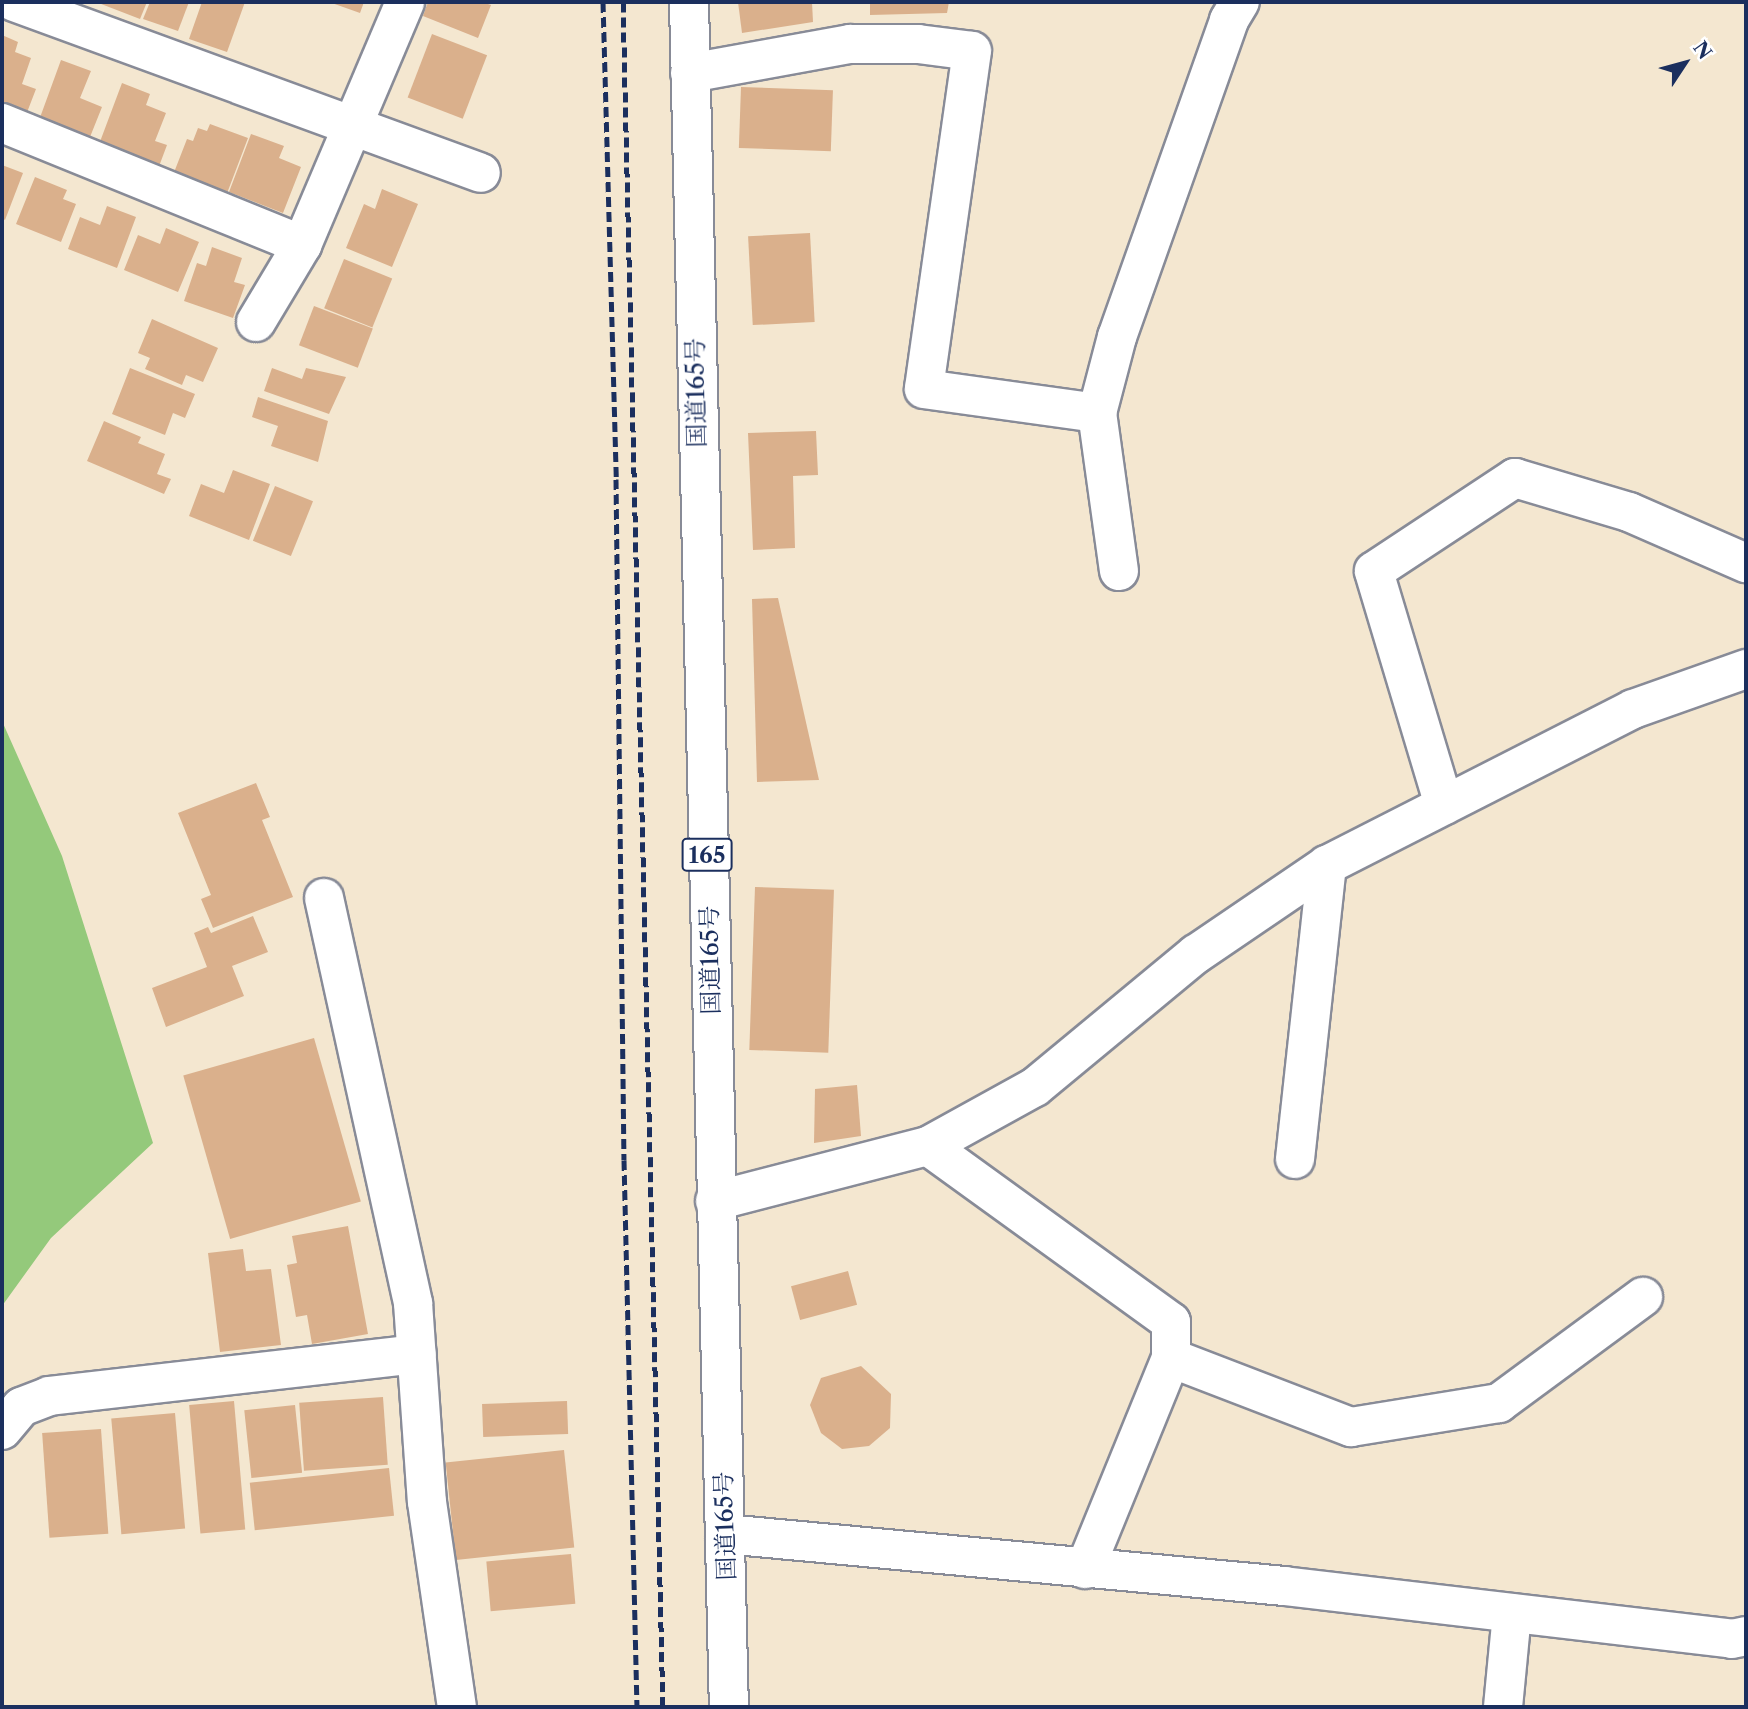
<!DOCTYPE html>
<meta charset="utf-8">
<style>
body{margin:0}
#map{position:relative;width:1748px;height:1709px;overflow:hidden;background:#f4e7d0;font-family:"Libre Caslon Text","Noto Serif JP",serif}
div>[style]{position:absolute}
.green>*{inset:0;background:#94c97b}
.building>*{inset:0;background:#dab08c;transform-origin:0 0}
.roads{filter:drop-shadow(2px 0 #888b97) drop-shadow(-2px 0 #888b97) drop-shadow(0 2px #888b97) drop-shadow(0 -2px #888b97)}
.minor>*{height:38px;margin:-19px;padding:0 19px;transform-origin:19px;border-radius:19px;background:#fff}
.highway>*{height:38px;margin:-19px;padding:0 19px;transform-origin:19px;border-radius:19px;background:#fff}
.rail>*{height:5px;margin-top:-2.5px;transform-origin:0;background:repeating-linear-gradient(90deg,#1b2f5e 0 10px,transparent 0 15px)}
span{translate:-50% -50%;white-space:nowrap;text-align:center;line-height:1.15;-webkit-text-stroke:6px #fff;paint-order:stroke}
.shield-label span{padding:2px 5px;background:#fff;border:2px solid;border-radius:5px;-webkit-text-stroke-width:0}
.shield-label{font-size:23px;color:#1b2f5e;font-weight:700}
.street-label{font-size:24px;color:#1b2f5e}
.frame{position:absolute;inset:0;border:4px solid #1b2f5e;pointer-events:none}
.north{position:absolute;left:1650px;top:28px;width:70px;height:70px;-webkit-text-stroke:5px #fff;paint-order:stroke;rotate:54deg;font-size:19px;font-weight:700;line-height:28px;text-align:center;color:#1b2f5e}
.north::after{content:'';display:block;margin:auto;width:24px;height:32px;background:#1b2f5e;clip-path:polygon(50% 0,100% 100%,50% 72%,0 100%)}
</style>
<div id="map">
<div class="green">
<div style="clip-path:polygon(2px 721px,62px 856px,153px 1143px,51px 1238px,2px 1306px)"></div>
</div>
<div class="building">
<div style="clip-path:polygon(96px 2px,147px 2px,140px 19px)"></div>
<div style="clip-path:polygon(150px 2px,189px 2px,178px 31px,143px 19px)"></div>
<div style="clip-path:polygon(202px 2px,245px 2px,227px 52px,189px 39px)"></div>
<div style="clip-path:polygon(329px 2px,364px 2px,360px 13px)"></div>
<div style="clip-path:polygon(428px 2px,482px 2px,491px 5px,478px 38px,423px 16px)"></div>
<div style="clip-path:polygon(738px 2px,812px 2px,813px 22px,742px 33px)"></div>
<div style="clip-path:polygon(870px 2px,949px 2px,947px 13px,870px 15px)"></div>
<div style="left:432px;top:34px;width:59px;height:68px;rotate:21deg"></div>
<div style="clip-path:polygon(2px 35px,18px 42px,15px 52px,31px 58px,22px 84px,36px 89px,26px 115px,2px 107px)"></div>
<div style="clip-path:polygon(61px 60px,91px 71px,80px 98px,102px 107px,88px 142px,38px 123px)"></div>
<div style="clip-path:polygon(122px 83px,150px 94px,146px 105px,166px 113px,155px 141px,167px 145px,158px 169px,98px 147px)"></div>
<div style="left:741px;top:87px;width:92px;height:61px;rotate:2deg"></div>
<div style="clip-path:polygon(210px 124px,248px 138px,226px 196px,173px 175px,187px 139px,193px 141px,198px 128px,207px 131px)"></div>
<div style="clip-path:polygon(251px 134px,284px 146px,279px 158px,301px 167px,283px 213px,229px 192px)"></div>
<div style="clip-path:polygon(2px 165px,23px 173px,5px 220px,2px 218px)"></div>
<div style="clip-path:polygon(35px 177px,67px 190px,63px 199px,76px 204px,61px 242px,16px 224px)"></div>
<div style="clip-path:polygon(382px 189px,418px 204px,392px 267px,346px 248px,364px 204px,375px 209px)"></div>
<div style="clip-path:polygon(107px 206px,136px 217px,117px 268px,68px 249px,80px 217px,100px 225px)"></div>
<div style="clip-path:polygon(166px 228px,199px 242px,178px 292px,124px 270px,138px 235px,160px 244px)"></div>
<div style="left:810px;top:233px;width:89px;height:62px;rotate:87deg"></div>
<div style="clip-path:polygon(212px 247px,242px 258px,234px 282px,245px 285px,233px 318px,184px 301px,197px 263px,206px 266px)"></div>
<div style="left:344px;top:259px;width:52px;height:53px;rotate:22deg"></div>
<div style="left:314px;top:306px;width:63px;height:42px;rotate:21deg"></div>
<div style="clip-path:polygon(152px 319px,218px 348px,203px 382px,186px 375px,182px 385px,145px 369px,150px 358px,138px 353px)"></div>
<div style="clip-path:polygon(130px 368px,195px 394px,185px 418px,173px 413px,165px 435px,112px 414px)"></div>
<div style="clip-path:polygon(272px 368px,302px 379px,306px 368px,346px 377px,329px 414px,264px 391px)"></div>
<div style="clip-path:polygon(258px 397px,328px 421px,318px 462px,271px 446px,278px 426px,252px 417px)"></div>
<div style="clip-path:polygon(104px 421px,141px 437px,138px 443px,165px 454px,157px 474px,171px 479px,164px 494px,87px 461px)"></div>
<div style="clip-path:polygon(816px 431px,818px 475px,793px 476px,795px 548px,753px 550px,748px 433px)"></div>
<div style="clip-path:polygon(233px 470px,270px 484px,249px 540px,189px 516px,201px 484px,224px 493px)"></div>
<div style="left:275px;top:486px;width:41px;height:59px;rotate:22deg"></div>
<div style="clip-path:polygon(778px 598px,819px 780px,757px 782px,752px 599px)"></div>
<div style="clip-path:polygon(256px 783px,270px 817px,262px 820px,293px 897px,213px 928px,201px 899px,211px 895px,178px 813px)"></div>
<div style="left:755px;top:887px;width:79px;height:163px;rotate:2deg"></div>
<div style="clip-path:polygon(253px 916px,268px 952px,232px 966px,244px 996px,166px 1027px,152px 988px,207px 967px,194px 933px,208px 927px,211px 933px)"></div>
<div style="left:314px;top:1038px;width:170px;height:136px;rotate:74deg"></div>
<div style="clip-path:polygon(857px 1085px,861px 1136px,814px 1143px,815px 1089px)"></div>
<div style="clip-path:polygon(348px 1226px,368px 1334px,312px 1344px,307px 1315px,296px 1317px,287px 1265px,297px 1263px,292px 1236px)"></div>
<div style="clip-path:polygon(243px 1249px,246px 1271px,271px 1269px,281px 1345px,220px 1352px,208px 1253px)"></div>
<div style="left:848px;top:1271px;width:35px;height:59px;rotate:75deg"></div>
<div style="clip-path:polygon(861px 1366px,891px 1394px,890px 1428px,869px 1446px,842px 1449px,821px 1433px,810px 1405px,821px 1378px)"></div>
<div style="left:383px;top:1397px;width:68px;height:84px;rotate:86deg"></div>
<div style="left:234px;top:1401px;width:129px;height:45px;rotate:85deg"></div>
<div style="left:567px;top:1401px;width:33px;height:85px;rotate:88deg"></div>
<div style="left:295px;top:1405px;width:68px;height:51px;rotate:84deg"></div>
<div style="left:175px;top:1413px;width:116px;height:64px;rotate:85deg"></div>
<div style="left:101px;top:1429px;width:105px;height:59px;rotate:86deg"></div>
<div style="left:564px;top:1450px;width:98px;height:119px;rotate:84deg"></div>
<div style="left:389px;top:1468px;width:48px;height:140px;rotate:84deg"></div>
<div style="left:571px;top:1554px;width:50px;height:85px;rotate:85deg"></div>
</div>
<div class="roads">
<div class="minor">
<div style="left:14px;top:2px;width:497px;rotate:20.1deg"></div>
<div style="left:690px;top:73px;width:163px;rotate:-10.3deg"></div>
<div style="left:850px;top:44px;width:68px"></div>
<div style="left:918px;top:44px;width:54px;rotate:7.4deg"></div>
<div style="left:972px;top:51px;width:341px;rotate:98.1deg"></div>
<div style="left:924px;top:389px;width:175px;rotate:7.9deg"></div>
<div style="left:2px;top:123px;width:324px;rotate:22.1deg"></div>
<div style="left:256px;top:322px;width:90px;rotate:-59.1deg"></div>
<div style="left:302px;top:245px;width:264px;rotate:-67deg"></div>
<div style="left:1119px;top:571px;width:160px;rotate:-97.9deg"></div>
<div style="left:1097px;top:413px;width:79px;rotate:-75.3deg"></div>
<div style="left:1117px;top:337px;width:336px;rotate:-70.5deg"></div>
<div style="left:1229px;top:20px;width:21px;rotate:-59deg"></div>
<div style="left:1444px;top:805px;width:244px;rotate:-106.7deg"></div>
<div style="left:1374px;top:571px;width:169px;rotate:-33.4deg"></div>
<div style="left:1515px;top:478px;width:119px;rotate:16.6deg"></div>
<div style="left:1629px;top:512px;width:128px;rotate:23.6deg"></div>
<div style="left:324px;top:898px;width:415px;rotate:77.6deg"></div>
<div style="left:413px;top:1303px;width:199px;rotate:86deg"></div>
<div style="left:427px;top:1502px;width:207px;rotate:81.7deg"></div>
<div style="left:928px;top:1146px;width:300px;rotate:35.9deg"></div>
<div style="left:1171px;top:1322px;width:36px;rotate:90deg"></div>
<div style="left:1171px;top:1358px;width:228px;rotate:112.2deg"></div>
<div style="left:1295px;top:1159px;width:296px;rotate:-83.8deg"></div>
<div style="left:715px;top:1201px;width:220px;rotate:-14.5deg"></div>
<div style="left:928px;top:1146px;width:122px;rotate:-28.9deg"></div>
<div style="left:1035px;top:1087px;width:209px;rotate:-39.6deg"></div>
<div style="left:1196px;top:954px;width:158px;rotate:-34.2deg"></div>
<div style="left:1327px;top:865px;width:343px;rotate:-27deg"></div>
<div style="left:1633px;top:709px;width:120px;rotate:-19.5deg"></div>
<div style="left:1171px;top:1358px;width:193px;rotate:21deg"></div>
<div style="left:1351px;top:1427px;width:150px;rotate:-9.2deg"></div>
<div style="left:1499px;top:1403px;width:179px;rotate:-36.4deg"></div>
<div style="left:2px;top:1430px;width:30px;rotate:-50deg"></div>
<div style="left:21px;top:1407px;width:30px;rotate:-21deg"></div>
<div style="left:49px;top:1396px;width:370px;rotate:-6.5deg"></div>
<div style="left:725px;top:1534px;width:561px;rotate:5.31deg"></div>
<div style="left:1284px;top:1586px;width:451px;rotate:6.7deg"></div>
<div style="left:1732px;top:1639px;width:14px;rotate:-12deg"></div>
<div style="left:1503px;top:1707px;width:94px;rotate:-84.5deg"></div>
</div>
<div class="highway">
<div style="left:689px;top:2px;width:1705px;rotate:88.66deg"></div>
</div>
</div>
<div class="rail">
<div style="left:603px;top:2px;width:477px;rotate:88.4deg"></div>
<div style="left:616px;top:479px;width:681px;rotate:89.33deg"></div>
<div style="left:624px;top:1160px;width:547px;rotate:88.64deg"></div>
<div style="left:623px;top:2px;width:1705px;rotate:88.66deg"></div>
</div>
<div class="shield-label">
<span style="left:707px;top:855px">165</span>
</div>
<div class="street-label">
<span style="left:696px;top:393px;rotate:-91deg">国道165号</span>
<span style="left:710px;top:960px;rotate:-91deg">国道165号</span>
<span style="left:725px;top:1526px;rotate:-92deg">国道165号</span>
</div>
<div class="frame"></div>
<div class="north">N</div>
</div>
